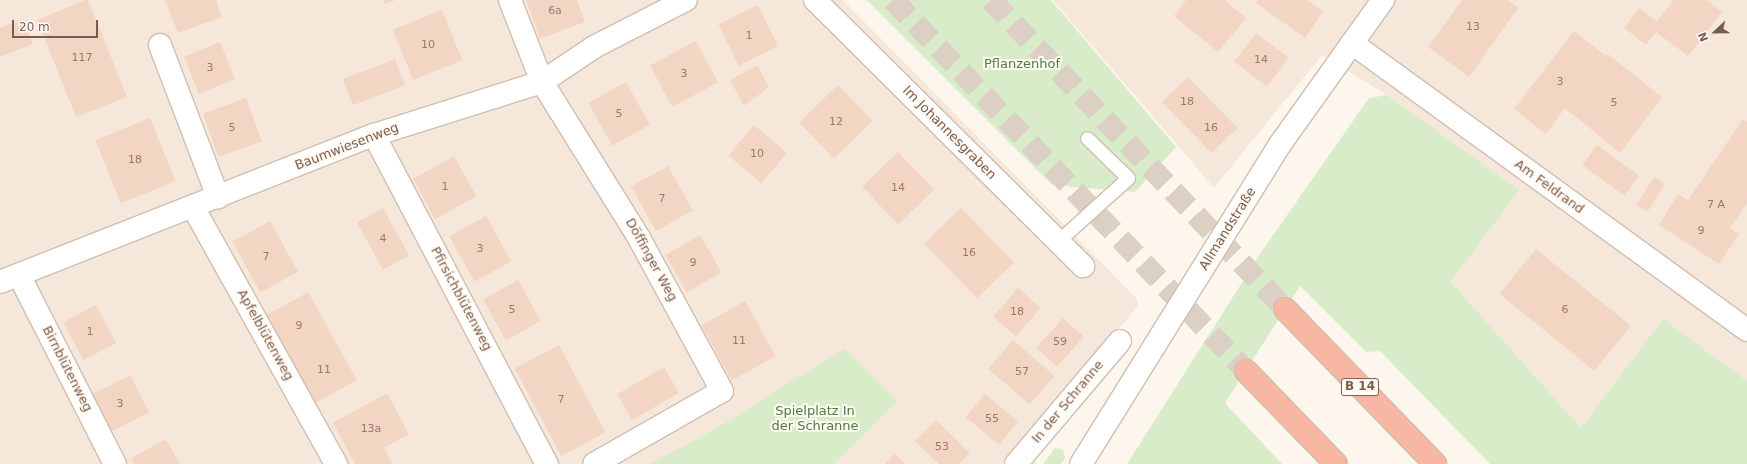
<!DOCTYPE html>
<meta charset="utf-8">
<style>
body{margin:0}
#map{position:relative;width:1747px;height:464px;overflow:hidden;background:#fdf6ec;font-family:"DejaVu Sans",sans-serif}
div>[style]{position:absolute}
.residential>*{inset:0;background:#f5e8da}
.green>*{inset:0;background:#d8ecc9}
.building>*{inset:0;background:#f3d5c3;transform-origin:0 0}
.highway-tunnel>*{height:22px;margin-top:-11px;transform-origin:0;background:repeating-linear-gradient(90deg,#dcd0c4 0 22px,transparent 0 33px)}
.roads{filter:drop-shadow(1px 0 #d1beb0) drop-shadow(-1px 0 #d1beb0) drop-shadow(0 1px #d1beb0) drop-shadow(0 -1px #d1beb0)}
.lane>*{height:13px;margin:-6.5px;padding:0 6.5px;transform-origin:6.5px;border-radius:6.5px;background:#fff}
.street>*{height:22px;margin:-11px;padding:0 11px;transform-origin:11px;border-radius:11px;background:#fff}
.secondary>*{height:22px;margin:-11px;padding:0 11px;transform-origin:11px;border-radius:11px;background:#fff}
.highway>*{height:22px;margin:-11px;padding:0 11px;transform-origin:11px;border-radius:11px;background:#f7b7a3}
span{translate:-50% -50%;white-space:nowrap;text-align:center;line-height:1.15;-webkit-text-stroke:4px #fffaf3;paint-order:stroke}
.number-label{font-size:11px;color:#987a6a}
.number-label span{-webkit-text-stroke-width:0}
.shield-label span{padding:1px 3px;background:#fffaf3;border:1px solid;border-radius:3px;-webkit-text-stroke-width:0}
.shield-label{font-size:12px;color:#7a5c4d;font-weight:700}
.park-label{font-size:13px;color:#537a41}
.street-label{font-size:13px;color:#7a5c4d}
.north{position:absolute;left:1695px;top:12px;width:40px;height:40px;-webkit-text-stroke:3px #fffaf3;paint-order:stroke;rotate:248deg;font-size:11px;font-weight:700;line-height:16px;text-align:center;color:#7a5c4d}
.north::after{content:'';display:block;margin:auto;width:14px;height:18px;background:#7a5c4d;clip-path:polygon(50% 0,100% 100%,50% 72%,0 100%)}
.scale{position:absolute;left:12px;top:20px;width:86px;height:18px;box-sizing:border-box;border:2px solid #7a5c4d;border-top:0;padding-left:5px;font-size:12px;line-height:14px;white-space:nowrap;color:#7a5c4d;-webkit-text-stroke:3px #fffaf3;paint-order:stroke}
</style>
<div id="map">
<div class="residential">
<div style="clip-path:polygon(0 0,843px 0,1137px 299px,1138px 306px,1018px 446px,1037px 464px,0 464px)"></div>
<div style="clip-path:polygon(1053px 0,1747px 0,1747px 464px,1581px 428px,1451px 282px,1519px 190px,1387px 95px,1322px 55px,1214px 188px)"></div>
</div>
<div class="green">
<div style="clip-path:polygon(867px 0,1051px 0,1176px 147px,1135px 192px,1052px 185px)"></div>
<div style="clip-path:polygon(1387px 95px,1519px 190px,1451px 282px,1581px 428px,1663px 319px,1747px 381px,1747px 464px,1490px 464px,1380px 351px,1366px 352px,1300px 286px,1225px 403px,1282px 464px,1127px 464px,1262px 251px,1369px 98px)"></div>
<div style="clip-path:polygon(845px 348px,898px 401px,833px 464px,650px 464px,719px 427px)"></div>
<div style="clip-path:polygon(1055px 448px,1063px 450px,1065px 458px,1061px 464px,1043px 464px)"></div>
</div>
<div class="building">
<div style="clip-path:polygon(85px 0,88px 0,127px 97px,76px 117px,37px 20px)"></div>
<div style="clip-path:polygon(165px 0,216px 0,222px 17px,178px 33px)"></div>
<div style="clip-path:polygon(383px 0,396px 0,385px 4px)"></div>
<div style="clip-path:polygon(526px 0,577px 0,585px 22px,540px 39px)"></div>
<div style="clip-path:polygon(1186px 0,1225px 0,1246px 18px,1218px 52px,1174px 16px)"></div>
<div style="clip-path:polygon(1258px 0,1307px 0,1323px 12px,1305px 38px,1256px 3px)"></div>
<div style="clip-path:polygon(1462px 0,1508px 0,1518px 8px,1469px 77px,1428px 47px)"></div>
<div style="clip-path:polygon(1674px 0,1707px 0,1722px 12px,1688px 56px,1656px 32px,1646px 45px,1624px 28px,1639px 8px,1657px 21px)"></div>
<div style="left:758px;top:5px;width:46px;height:44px;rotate:64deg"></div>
<div style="left:442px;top:10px;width:54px;height:53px;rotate:68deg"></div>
<div style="clip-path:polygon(23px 19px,33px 44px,0 57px,0 28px)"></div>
<div style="clip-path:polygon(1574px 31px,1606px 56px,1608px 54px,1662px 97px,1620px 153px,1565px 108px,1546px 134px,1514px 109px)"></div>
<div style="left:1256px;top:33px;width:41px;height:36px;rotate:37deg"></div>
<div style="left:696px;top:41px;width:47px;height:52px;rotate:62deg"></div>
<div style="left:220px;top:42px;width:40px;height:39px;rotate:68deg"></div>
<div style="left:395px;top:59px;width:28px;height:56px;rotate:69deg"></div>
<div style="clip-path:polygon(757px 65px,769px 87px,744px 106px,730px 80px)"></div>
<div style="left:1188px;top:77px;width:71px;height:36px;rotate:46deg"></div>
<div style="left:626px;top:82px;width:49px;height:43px;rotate:61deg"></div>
<div style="left:838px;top:85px;width:50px;height:54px;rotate:46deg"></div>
<div style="left:246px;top:98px;width:46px;height:46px;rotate:70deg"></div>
<div style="left:150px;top:118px;width:68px;height:59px;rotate:68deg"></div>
<div style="clip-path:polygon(1743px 119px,1747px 122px,1747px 203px,1730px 228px,1739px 234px,1719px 264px,1659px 225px,1678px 194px,1688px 200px)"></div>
<div style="left:754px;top:125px;width:43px;height:40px;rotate:40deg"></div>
<div style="left:1597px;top:145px;width:52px;height:25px;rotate:36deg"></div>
<div style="left:898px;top:152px;width:52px;height:50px;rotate:46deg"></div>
<div style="left:454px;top:156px;width:46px;height:47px;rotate:61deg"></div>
<div style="left:668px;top:166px;width:51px;height:42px;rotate:61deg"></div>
<div style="left:1654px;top:177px;width:13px;height:33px;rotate:32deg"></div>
<div style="left:383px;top:208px;width:54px;height:30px;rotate:61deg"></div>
<div style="left:961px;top:208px;width:76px;height:51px;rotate:46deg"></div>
<div style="left:486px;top:216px;width:52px;height:42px;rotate:61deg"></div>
<div style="left:270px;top:221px;width:58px;height:43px;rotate:61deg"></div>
<div style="left:700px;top:235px;width:43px;height:40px;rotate:60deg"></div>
<div style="left:1536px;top:249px;width:122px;height:58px;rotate:39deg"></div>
<div style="left:518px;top:280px;width:47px;height:40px;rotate:61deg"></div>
<div style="left:1018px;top:288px;width:30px;height:38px;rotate:41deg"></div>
<div style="left:308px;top:292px;width:101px;height:48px;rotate:61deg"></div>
<div style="left:745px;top:301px;width:63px;height:50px;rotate:61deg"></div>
<div style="left:96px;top:305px;width:43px;height:37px;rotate:62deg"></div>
<div style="left:1063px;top:318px;width:28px;height:40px;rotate:42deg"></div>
<div style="left:1013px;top:340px;width:55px;height:38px;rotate:41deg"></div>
<div style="left:559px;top:345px;width:99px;height:50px;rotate:62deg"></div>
<div style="left:664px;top:367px;width:30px;height:54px;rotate:60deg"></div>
<div style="left:130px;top:375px;width:42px;height:43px;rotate:63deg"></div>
<div style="clip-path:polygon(387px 393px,409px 434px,384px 448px,393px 464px,355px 464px,333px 423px)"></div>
<div style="left:985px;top:394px;width:43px;height:30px;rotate:40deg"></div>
<div style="clip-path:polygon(936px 420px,970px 453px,959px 464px,939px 464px,915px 441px)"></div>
<div style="clip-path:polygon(166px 439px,180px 464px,134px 464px,131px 458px)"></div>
<div style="clip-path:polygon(895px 454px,905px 464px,885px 464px)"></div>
</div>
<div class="highway-tunnel">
<div style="left:893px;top:0;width:512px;rotate:46.42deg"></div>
<div style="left:991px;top:0;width:427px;rotate:46.4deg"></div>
</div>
<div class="roads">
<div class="lane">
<div style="left:1058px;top:241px;width:94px;rotate:-42deg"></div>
<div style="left:1128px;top:178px;width:57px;rotate:-135.7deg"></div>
</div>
<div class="street">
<div style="left:510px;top:0;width:88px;rotate:68.7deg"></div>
<div style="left:542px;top:82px;width:184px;rotate:58.1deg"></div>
<div style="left:639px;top:238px;width:174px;rotate:61.5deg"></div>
<div style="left:722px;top:391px;width:147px;rotate:150.3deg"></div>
<div style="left:815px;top:0;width:378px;rotate:44.8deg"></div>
<div style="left:1352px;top:43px;width:488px;rotate:36deg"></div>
<div style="left:160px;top:45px;width:163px;rotate:69.1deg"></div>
<div style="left:374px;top:135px;width:372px;rotate:62.3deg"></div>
<div style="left:193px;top:207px;width:294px;rotate:60.9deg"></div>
<div style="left:19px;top:275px;width:212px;rotate:63.1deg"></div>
<div style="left:0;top:282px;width:402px;rotate:-21.5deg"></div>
<div style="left:374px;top:135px;width:176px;rotate:-17.5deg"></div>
<div style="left:542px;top:82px;width:63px;rotate:-33.9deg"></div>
<div style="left:594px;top:47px;width:103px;rotate:-27.1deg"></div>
<div style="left:1016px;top:464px;width:161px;rotate:-49.8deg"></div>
</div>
<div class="secondary">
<div style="left:1081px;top:464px;width:378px;rotate:-58.1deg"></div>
<div style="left:1281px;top:143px;width:176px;rotate:-54.5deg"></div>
</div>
<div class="highway">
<div style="left:1285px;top:309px;width:216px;rotate:45.9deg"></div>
<div style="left:1246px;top:371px;width:129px;rotate:45.9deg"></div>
</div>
</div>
<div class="number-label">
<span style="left:555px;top:11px">6a</span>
<span style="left:1473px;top:27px">13</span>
<span style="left:749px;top:36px">1</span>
<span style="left:428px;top:45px">10</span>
<span style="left:82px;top:58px">117</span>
<span style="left:1261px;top:60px">14</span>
<span style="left:210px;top:68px">3</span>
<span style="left:684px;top:74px">3</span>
<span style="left:1560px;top:82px">3</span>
<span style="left:1187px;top:102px">18</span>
<span style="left:1614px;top:103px">5</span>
<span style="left:619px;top:114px">5</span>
<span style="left:836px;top:122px">12</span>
<span style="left:232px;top:128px">5</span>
<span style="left:1211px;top:128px">16</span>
<span style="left:757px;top:154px">10</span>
<span style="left:135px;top:160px">18</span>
<span style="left:445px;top:187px">1</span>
<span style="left:898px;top:188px">14</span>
<span style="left:662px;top:199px">7</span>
<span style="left:1716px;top:205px">7 A</span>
<span style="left:1701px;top:231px">9</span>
<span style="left:383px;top:239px">4</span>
<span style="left:480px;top:249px">3</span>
<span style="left:969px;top:253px">16</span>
<span style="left:266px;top:257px">7</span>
<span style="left:693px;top:263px">9</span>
<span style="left:512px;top:310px">5</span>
<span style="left:1565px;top:310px">6</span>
<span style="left:1017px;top:312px">18</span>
<span style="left:299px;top:326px">9</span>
<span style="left:90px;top:332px">1</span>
<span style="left:739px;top:341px">11</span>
<span style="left:1060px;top:342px">59</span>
<span style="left:324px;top:370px">11</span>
<span style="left:1022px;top:372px">57</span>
<span style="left:561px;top:400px">7</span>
<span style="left:120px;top:404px">3</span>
<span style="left:992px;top:419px">55</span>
<span style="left:371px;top:429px">13a</span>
<span style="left:942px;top:447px">53</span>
</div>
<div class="shield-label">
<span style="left:1360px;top:387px">B 14</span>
</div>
<div class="park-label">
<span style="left:1022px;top:64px">Pflanzenhof</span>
<span style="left:815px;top:419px">Spielplatz In<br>der Schranne</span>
</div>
<div class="street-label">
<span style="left:949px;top:133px;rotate:45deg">Im Johannesgraben</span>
<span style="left:347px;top:147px;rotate:-21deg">Baumwiesenweg</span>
<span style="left:1549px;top:187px;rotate:36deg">Am Feldrand</span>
<span style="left:1228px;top:229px;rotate:-58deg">Allmandstraße</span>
<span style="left:651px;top:260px;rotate:61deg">Döffinger Weg</span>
<span style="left:461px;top:299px;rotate:62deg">Pfirsichblütenweg</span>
<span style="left:265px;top:335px;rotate:61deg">Apfelblütenweg</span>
<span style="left:67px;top:369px;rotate:63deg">Birnblütenweg</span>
<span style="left:1068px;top:402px;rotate:-50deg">In der Schranne</span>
</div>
<div class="north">N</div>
<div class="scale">20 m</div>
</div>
